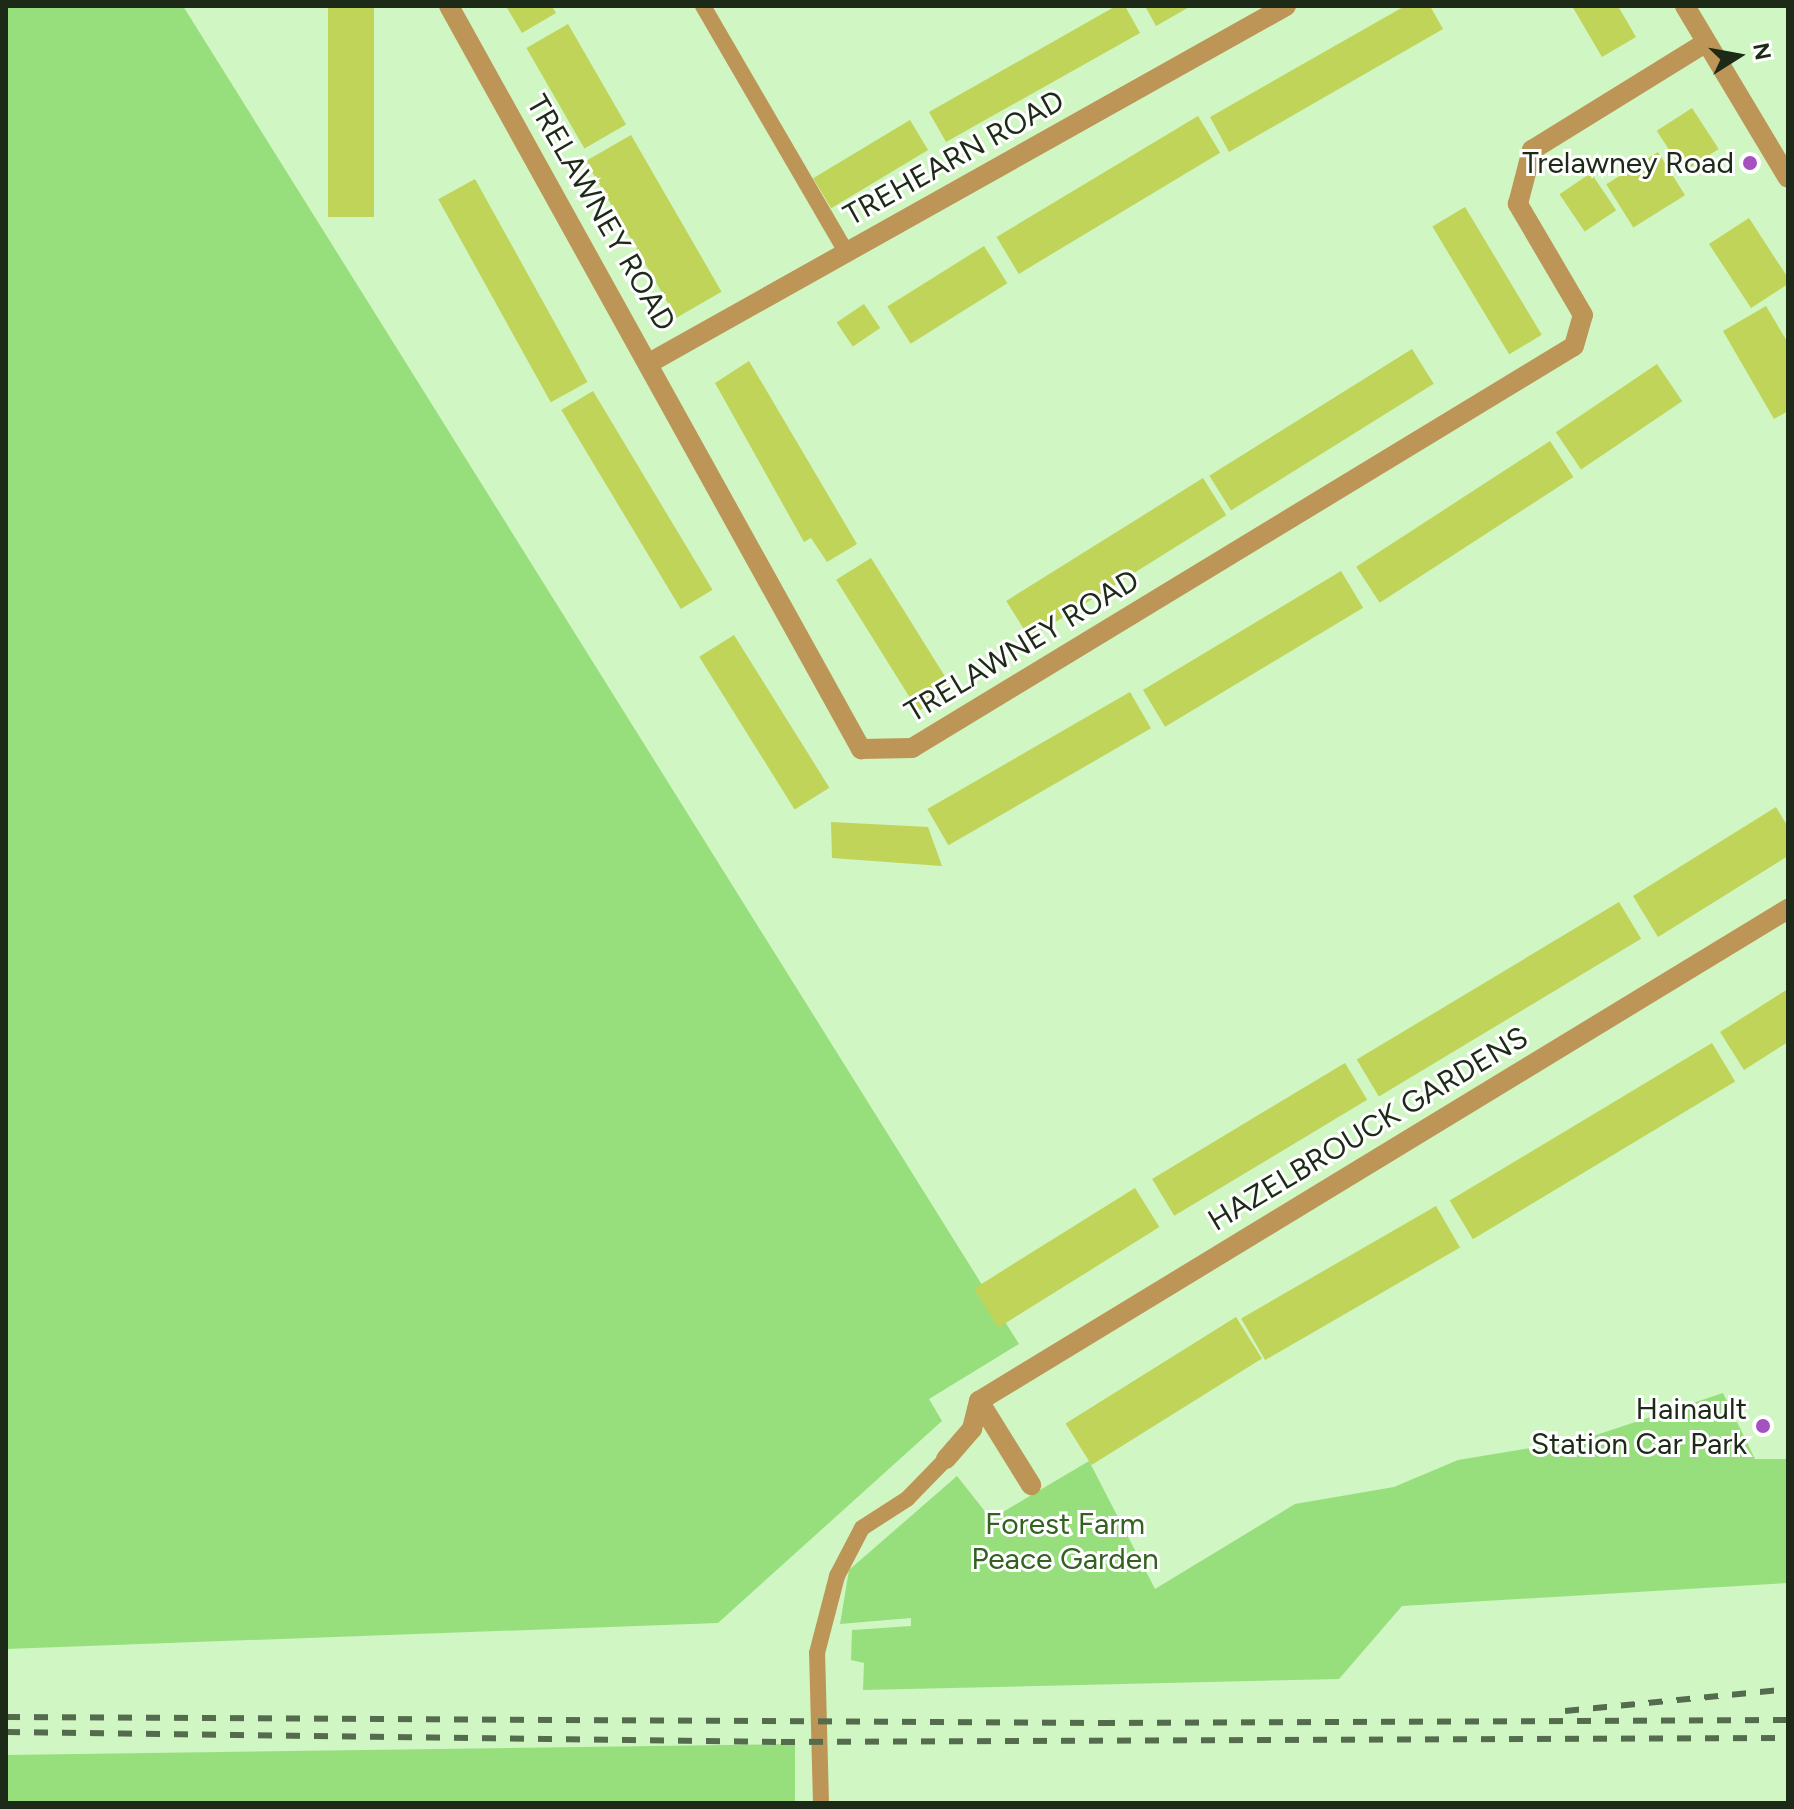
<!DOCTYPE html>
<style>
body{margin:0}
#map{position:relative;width:1794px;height:1809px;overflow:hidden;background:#d0f6c3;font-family:Figtree,sans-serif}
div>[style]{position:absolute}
.green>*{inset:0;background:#97df7d}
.building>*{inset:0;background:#bfd458;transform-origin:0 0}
.service>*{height:16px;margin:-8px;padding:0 8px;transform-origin:8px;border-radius:8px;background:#bd9556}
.minor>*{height:20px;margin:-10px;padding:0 10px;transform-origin:10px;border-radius:10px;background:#bd9556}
.tertiary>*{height:20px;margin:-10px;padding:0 10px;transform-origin:10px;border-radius:10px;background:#bd9556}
.rail>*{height:6px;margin-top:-3px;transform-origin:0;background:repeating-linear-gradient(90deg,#556b4e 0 14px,transparent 0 28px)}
.dots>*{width:22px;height:22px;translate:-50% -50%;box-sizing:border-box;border:4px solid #fff;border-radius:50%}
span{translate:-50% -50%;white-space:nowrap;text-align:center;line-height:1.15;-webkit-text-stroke:6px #fff;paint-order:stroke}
.street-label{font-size:30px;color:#1c2a17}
.poi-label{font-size:30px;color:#1c2a17}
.right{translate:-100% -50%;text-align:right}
.park-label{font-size:30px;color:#336120}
.frame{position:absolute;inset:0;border:8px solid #1c2a17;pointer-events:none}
.north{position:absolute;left:1698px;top:16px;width:80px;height:80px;-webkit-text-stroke:6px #fff;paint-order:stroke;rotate:79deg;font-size:22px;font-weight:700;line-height:32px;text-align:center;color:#1c2a17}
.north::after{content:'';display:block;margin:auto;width:28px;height:36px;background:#1c2a17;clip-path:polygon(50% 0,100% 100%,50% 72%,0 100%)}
</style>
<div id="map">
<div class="green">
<div style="clip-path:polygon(6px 6px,183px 6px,1019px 1344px,929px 1399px,942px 1421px,718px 1623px,6px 1649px)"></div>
<div style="clip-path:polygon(1723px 1393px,1755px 1459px,1788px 1459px,1788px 1583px,1402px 1606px,1339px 1679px,863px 1690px,864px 1663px,851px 1660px,852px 1630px,911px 1626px,911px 1618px,840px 1624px,849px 1570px,957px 1476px,991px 1519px,1089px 1461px,1155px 1589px,1295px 1504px,1394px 1487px,1458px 1460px,1584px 1439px)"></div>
<div style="clip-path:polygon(795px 1744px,795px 1803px,6px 1803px,6px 1755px)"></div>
</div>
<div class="building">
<div style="left:328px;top:6px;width:46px;height:211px"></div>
<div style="clip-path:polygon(506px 6px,552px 6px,556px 13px,522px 33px)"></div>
<div style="clip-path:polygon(1116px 6px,1125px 6px,1140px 33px,946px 142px,929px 112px)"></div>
<div style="clip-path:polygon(1145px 6px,1191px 6px,1156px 26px)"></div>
<div style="clip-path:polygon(1405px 6px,1430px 6px,1443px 29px,1229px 152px,1210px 117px)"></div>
<div style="clip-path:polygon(1572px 6px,1618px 6px,1636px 37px,1602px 57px)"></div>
<div style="left:568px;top:24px;width:116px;height:48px;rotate:60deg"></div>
<div style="left:1692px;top:108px;width:49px;height:42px;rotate:57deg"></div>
<div style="left:1198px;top:116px;width:43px;height:235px;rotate:59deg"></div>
<div style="left:910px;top:120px;width:35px;height:113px;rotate:59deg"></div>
<div style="left:631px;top:135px;width:181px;height:52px;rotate:60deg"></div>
<div style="left:1658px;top:152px;width:51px;height:61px;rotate:58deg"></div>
<div style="left:1591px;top:173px;width:45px;height:38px;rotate:56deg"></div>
<div style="left:475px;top:179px;width:232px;height:42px;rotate:61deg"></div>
<div style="left:1465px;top:207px;width:149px;height:38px;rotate:59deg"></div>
<div style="clip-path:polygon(1749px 218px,1788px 278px,1788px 284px,1751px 308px,1709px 244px)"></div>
<div style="left:984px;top:246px;width:44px;height:114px;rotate:58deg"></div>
<div style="left:864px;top:304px;width:29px;height:33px;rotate:56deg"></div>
<div style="clip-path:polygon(1766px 306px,1788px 343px,1788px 411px,1774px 419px,1723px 331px)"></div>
<div style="left:1412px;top:349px;width:41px;height:239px;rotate:58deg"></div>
<div style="clip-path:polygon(749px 361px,857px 544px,827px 562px,811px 538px,804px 542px,715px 383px)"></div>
<div style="left:1657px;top:364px;width:45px;height:122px;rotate:56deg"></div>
<div style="left:593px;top:391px;width:232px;height:37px;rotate:59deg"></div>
<div style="left:1550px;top:441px;width:43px;height:231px;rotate:57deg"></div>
<div style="left:1203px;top:478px;width:44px;height:232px;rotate:58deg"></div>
<div style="left:871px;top:558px;width:155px;height:41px;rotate:58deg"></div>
<div style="left:1341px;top:571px;width:43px;height:231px;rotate:59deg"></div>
<div style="left:734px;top:635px;width:180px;height:41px;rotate:58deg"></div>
<div style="left:1130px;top:692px;width:42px;height:234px;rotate:60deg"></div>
<div style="clip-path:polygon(1776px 807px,1788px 827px,1788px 856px,1658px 937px,1633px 896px)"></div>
<div style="clip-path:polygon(831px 822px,928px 827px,942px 866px,832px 858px)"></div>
<div style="left:1619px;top:902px;width:43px;height:306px;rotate:59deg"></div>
<div style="clip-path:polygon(1788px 989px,1788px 1042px,1744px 1070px,1720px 1032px)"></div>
<div style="left:1712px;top:1043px;width:45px;height:306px;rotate:59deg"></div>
<div style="left:1345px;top:1063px;width:43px;height:225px;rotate:59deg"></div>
<div style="left:1135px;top:1188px;width:46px;height:190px;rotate:58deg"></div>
<div style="left:1436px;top:1206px;width:48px;height:225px;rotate:60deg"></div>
<div style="left:1236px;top:1317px;width:49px;height:201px;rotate:58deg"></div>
</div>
<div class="service">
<div style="left:703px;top:6px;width:285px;rotate:59.8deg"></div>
<div style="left:821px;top:1803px;width:150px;rotate:-91.5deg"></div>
<div style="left:817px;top:1653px;width:80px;rotate:-75.4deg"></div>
<div style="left:837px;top:1576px;width:54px;rotate:-62.5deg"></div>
<div style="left:862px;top:1528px;width:54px;rotate:-32.8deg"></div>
<div style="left:907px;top:1499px;width:56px;rotate:-45.7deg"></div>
</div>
<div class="minor">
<div style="left:449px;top:6px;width:850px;rotate:60.99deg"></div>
<div style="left:861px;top:749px;width:51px;rotate:-1.1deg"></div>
<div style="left:912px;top:748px;width:774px;rotate:-31.27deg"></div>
<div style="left:1574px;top:346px;width:32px;rotate:-74deg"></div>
<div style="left:1583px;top:315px;width:129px;rotate:-120.4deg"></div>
<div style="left:1518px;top:204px;width:56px;rotate:-75.5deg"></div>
<div style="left:1532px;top:150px;width:203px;rotate:-31.7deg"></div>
<div style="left:651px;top:362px;width:728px;rotate:-29.28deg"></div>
<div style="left:979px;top:1401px;width:99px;rotate:58.2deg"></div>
<div style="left:946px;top:1459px;width:40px;rotate:-49deg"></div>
<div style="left:972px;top:1429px;width:29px;rotate:-76deg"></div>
<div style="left:979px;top:1401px;width:947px;rotate:-31.31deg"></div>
</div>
<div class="tertiary">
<div style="left:1685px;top:6px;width:200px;rotate:59.1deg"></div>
</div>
<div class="rail">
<div style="left:1565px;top:1711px;width:224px;rotate:-5.6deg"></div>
<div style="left:6px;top:1717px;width:1095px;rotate:0.31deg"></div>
<div style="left:1101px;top:1723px;width:687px;rotate:-0.25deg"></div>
<div style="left:6px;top:1732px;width:775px;rotate:0.74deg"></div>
<div style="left:781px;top:1742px;width:1007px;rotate:-0.23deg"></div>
</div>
<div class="dots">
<div style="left:1750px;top:163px;background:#a651c0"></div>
<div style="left:1763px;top:1426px;background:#a651c0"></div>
</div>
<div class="street-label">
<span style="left:954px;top:158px;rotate:-29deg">TREHEARN ROAD</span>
<span style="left:601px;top:213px;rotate:60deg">TRELAWNEY ROAD</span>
<span style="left:1022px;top:646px;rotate:-31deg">TRELAWNEY ROAD</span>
<span style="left:1368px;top:1129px;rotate:-31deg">HAZELBROUCK GARDENS</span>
</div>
<div class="poi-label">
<span class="right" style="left:1734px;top:163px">Trelawney Road</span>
<span class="right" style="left:1747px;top:1426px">Hainault<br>Station Car Park</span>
</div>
<div class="park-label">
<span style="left:1065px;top:1541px">Forest Farm<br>Peace Garden</span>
</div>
<div class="frame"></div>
<div class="north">N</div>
</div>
